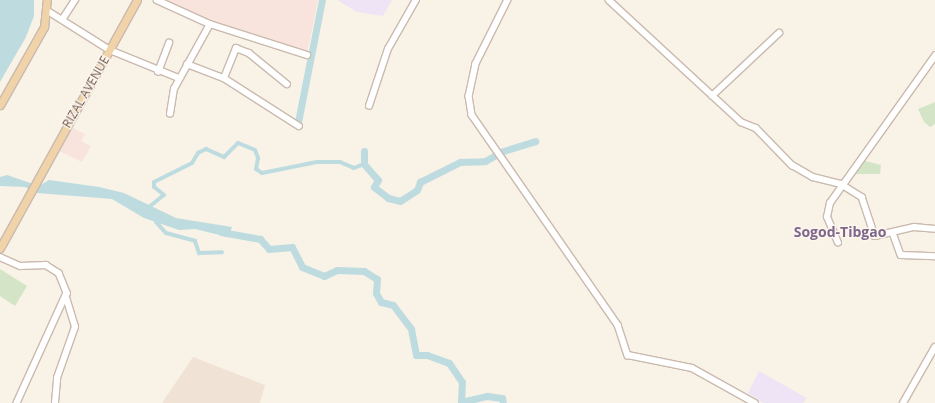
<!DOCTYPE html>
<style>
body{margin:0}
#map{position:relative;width:935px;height:403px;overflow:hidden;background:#f9f2e7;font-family:"Open Sans",sans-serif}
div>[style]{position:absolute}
.residential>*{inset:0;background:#f0e3d6}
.commercial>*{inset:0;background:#f8e4dc}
.education>*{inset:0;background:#efe4f6}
.green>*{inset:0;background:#d4e5c7}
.water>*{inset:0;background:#bedce0}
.canal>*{height:4px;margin:-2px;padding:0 2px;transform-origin:2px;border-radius:2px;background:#bedce0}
.river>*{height:7px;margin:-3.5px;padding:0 3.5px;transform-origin:3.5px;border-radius:3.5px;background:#bedce0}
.roads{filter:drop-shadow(1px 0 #cabaae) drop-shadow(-1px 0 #cabaae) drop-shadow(0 1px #cabaae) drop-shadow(0 -1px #cabaae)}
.minor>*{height:5.5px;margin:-2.75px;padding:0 2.75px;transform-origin:2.75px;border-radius:2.75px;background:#fff}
.major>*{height:7px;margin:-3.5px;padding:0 3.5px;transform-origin:3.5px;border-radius:3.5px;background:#f0d3a8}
span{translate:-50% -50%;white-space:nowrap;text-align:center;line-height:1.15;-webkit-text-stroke:3px #fdf6ed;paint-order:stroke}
.street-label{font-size:12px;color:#70594f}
.quarter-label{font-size:14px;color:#7e668c;font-weight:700}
</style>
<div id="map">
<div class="residential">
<div style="clip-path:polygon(193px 357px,265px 385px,260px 403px,162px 403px)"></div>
</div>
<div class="commercial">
<div style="clip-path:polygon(160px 0,318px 0,307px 54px,211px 22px)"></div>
<div style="clip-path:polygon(71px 127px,85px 134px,81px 141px,91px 146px,82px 162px,59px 151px)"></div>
</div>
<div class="education">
<div style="clip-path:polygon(337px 0,392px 0,383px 16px,357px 12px)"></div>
<div style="clip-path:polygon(759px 371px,807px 398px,803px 403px,763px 403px,748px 393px)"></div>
</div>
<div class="green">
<div style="clip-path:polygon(935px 102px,935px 124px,930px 127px,924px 122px,918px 109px)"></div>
<div style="clip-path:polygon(862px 160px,881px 165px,880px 174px,853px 174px)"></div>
<div style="clip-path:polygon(0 269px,27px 286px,15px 306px,0 296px)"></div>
</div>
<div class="water">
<div style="clip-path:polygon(0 0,34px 0,34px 16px,26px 37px,0 82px)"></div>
<div style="clip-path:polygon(7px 175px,39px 186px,49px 180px,99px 187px,124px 193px,176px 218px,232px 227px,228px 237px,195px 229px,179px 230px,144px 218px,112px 199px,37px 193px,25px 187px,0 186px,0 177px)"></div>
</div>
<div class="canal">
<div style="left:149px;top:207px;width:19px;rotate:-39deg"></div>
<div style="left:164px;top:195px;width:13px;rotate:-141deg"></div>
<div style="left:154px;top:187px;width:5px;rotate:-90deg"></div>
<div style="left:154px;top:182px;width:42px;rotate:-26.6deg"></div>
<div style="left:192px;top:163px;width:12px;rotate:-59deg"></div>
<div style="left:198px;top:153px;width:9px;rotate:-27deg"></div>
<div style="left:206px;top:149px;width:20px;rotate:24deg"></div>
<div style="left:224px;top:157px;width:20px;rotate:-45deg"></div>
<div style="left:238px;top:143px;width:18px;rotate:22deg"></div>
<div style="left:255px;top:150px;width:9px;rotate:69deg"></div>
<div style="left:258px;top:158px;width:11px;rotate:100deg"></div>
<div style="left:256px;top:169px;width:7px;rotate:34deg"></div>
<div style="left:262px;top:173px;width:56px;rotate:-11.3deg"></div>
<div style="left:317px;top:162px;width:23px"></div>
<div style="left:340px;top:162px;width:15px;rotate:23deg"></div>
<div style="left:354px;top:168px;width:11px;rotate:-22deg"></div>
<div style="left:156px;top:222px;width:15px;rotate:48deg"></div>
<div style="left:166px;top:233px;width:30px;rotate:15deg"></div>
<div style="left:195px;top:241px;width:13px;rotate:72deg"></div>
<div style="left:199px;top:253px;width:23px;rotate:-2deg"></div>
</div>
<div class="river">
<div style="left:298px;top:122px;width:124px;rotate:-78.9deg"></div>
<div style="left:364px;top:151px;width:13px;rotate:90deg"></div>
<div style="left:364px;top:164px;width:21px;rotate:49deg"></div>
<div style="left:378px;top:180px;width:8px;rotate:120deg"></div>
<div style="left:374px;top:187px;width:18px;rotate:38deg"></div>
<div style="left:388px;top:198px;width:12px;rotate:14deg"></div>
<div style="left:400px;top:201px;width:20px;rotate:-33deg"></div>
<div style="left:417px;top:190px;width:9px;rotate:-69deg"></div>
<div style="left:420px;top:182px;width:45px;rotate:-26.6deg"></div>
<div style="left:460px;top:162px;width:25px;rotate:-2deg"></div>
<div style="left:485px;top:161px;width:13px;rotate:-29deg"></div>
<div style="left:500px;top:152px;width:37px;rotate:-17deg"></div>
<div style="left:221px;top:232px;width:40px;rotate:10deg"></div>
<div style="left:260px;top:239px;width:13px;rotate:48deg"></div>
<div style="left:269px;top:249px;width:23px;rotate:-5deg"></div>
<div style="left:292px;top:247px;width:22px;rotate:63deg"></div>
<div style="left:302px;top:267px;width:24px;rotate:22deg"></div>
<div style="left:324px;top:276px;width:14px;rotate:-25deg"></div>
<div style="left:337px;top:270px;width:27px;rotate:2deg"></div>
<div style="left:364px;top:271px;width:15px;rotate:32deg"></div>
<div style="left:377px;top:279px;width:14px;rotate:94deg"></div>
<div style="left:376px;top:293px;width:10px;rotate:61deg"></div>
<div style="left:381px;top:302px;width:12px;rotate:14deg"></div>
<div style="left:393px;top:305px;width:30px;rotate:53deg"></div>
<div style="left:411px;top:329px;width:26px;rotate:79deg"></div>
<div style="left:416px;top:355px;width:11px"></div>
<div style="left:427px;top:355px;width:23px;rotate:20deg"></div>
<div style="left:449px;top:363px;width:23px;rotate:56deg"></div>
<div style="left:462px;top:382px;width:20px;rotate:93deg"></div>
<div style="left:461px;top:402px;width:27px;rotate:-13deg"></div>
<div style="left:487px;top:396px;width:15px;rotate:8deg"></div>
<div style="left:502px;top:398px;width:5px;rotate:79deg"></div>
</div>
<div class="roads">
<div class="minor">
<div style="left:157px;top:0;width:58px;rotate:24.4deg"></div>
<div style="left:210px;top:24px;width:102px;rotate:17.7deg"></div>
<div style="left:508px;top:0;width:72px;rotate:116.6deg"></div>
<div style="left:476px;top:64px;width:33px;rotate:102deg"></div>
<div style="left:469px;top:96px;width:19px;rotate:81deg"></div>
<div style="left:472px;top:115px;width:256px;rotate:55.2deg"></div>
<div style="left:618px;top:325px;width:32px;rotate:72deg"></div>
<div style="left:628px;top:355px;width:65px;rotate:11.5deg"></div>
<div style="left:692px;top:368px;width:72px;rotate:29.1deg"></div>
<div style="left:609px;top:0;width:180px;rotate:42.7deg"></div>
<div style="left:741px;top:122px;width:16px;rotate:22deg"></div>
<div style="left:756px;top:128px;width:52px;rotate:45.8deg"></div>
<div style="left:792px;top:165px;width:24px;rotate:30deg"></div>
<div style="left:813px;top:177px;width:29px;rotate:14deg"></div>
<div style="left:841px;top:184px;width:25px;rotate:32deg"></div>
<div style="left:862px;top:197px;width:41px;rotate:71.6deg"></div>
<div style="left:875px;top:236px;width:40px;rotate:-13deg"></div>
<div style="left:914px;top:227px;width:21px;rotate:5deg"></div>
<div style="left:48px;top:11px;width:73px;rotate:32.2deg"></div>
<div style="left:110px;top:50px;width:74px;rotate:22.1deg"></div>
<div style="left:62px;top:20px;width:24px;rotate:-57deg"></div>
<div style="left:187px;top:64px;width:40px;rotate:21deg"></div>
<div style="left:224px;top:78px;width:89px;rotate:32.6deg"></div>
<div style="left:158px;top:72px;width:31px;rotate:-69deg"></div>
<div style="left:224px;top:78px;width:32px;rotate:-68deg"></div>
<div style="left:236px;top:48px;width:14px;rotate:21deg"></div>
<div style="left:249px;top:53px;width:49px;rotate:39.2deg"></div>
<div style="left:712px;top:96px;width:92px;rotate:-43.2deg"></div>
<div style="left:369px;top:106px;width:60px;rotate:-71.6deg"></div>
<div style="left:388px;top:49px;width:56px;rotate:-60.3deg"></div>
<div style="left:170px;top:114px;width:25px;rotate:-81deg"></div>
<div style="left:174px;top:89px;width:74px;rotate:-61deg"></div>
<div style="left:893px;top:233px;width:23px;rotate:70deg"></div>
<div style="left:901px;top:255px;width:34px;rotate:2deg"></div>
<div style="left:838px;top:243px;width:28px;rotate:-113deg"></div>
<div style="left:827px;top:217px;width:14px;rotate:-78deg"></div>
<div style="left:830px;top:203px;width:181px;rotate:-54.5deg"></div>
<div style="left:0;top:257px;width:22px;rotate:24deg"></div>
<div style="left:20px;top:266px;width:26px;rotate:-2deg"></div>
<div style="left:46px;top:265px;width:15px;rotate:32deg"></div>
<div style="left:59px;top:273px;width:22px;rotate:68deg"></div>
<div style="left:67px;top:293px;width:121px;rotate:114.4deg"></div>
<div style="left:55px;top:403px;width:25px;rotate:-85deg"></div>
<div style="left:57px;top:378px;width:54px;rotate:-70.6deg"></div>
<div style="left:75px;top:327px;width:30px;rotate:-107deg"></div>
<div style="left:903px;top:403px;width:64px;rotate:-60.3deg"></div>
</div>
<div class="major">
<div style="left:0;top:105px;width:90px;rotate:-60.6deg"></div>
<div style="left:44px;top:27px;width:27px;rotate:-84deg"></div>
<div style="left:0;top:248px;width:283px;rotate:-61.1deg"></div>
</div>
</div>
<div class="street-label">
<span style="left:86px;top:92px;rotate:-60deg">RIZAL AVENUE</span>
</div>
<div class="quarter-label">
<span style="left:840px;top:232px">Sogod-Tibgao</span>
</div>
</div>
